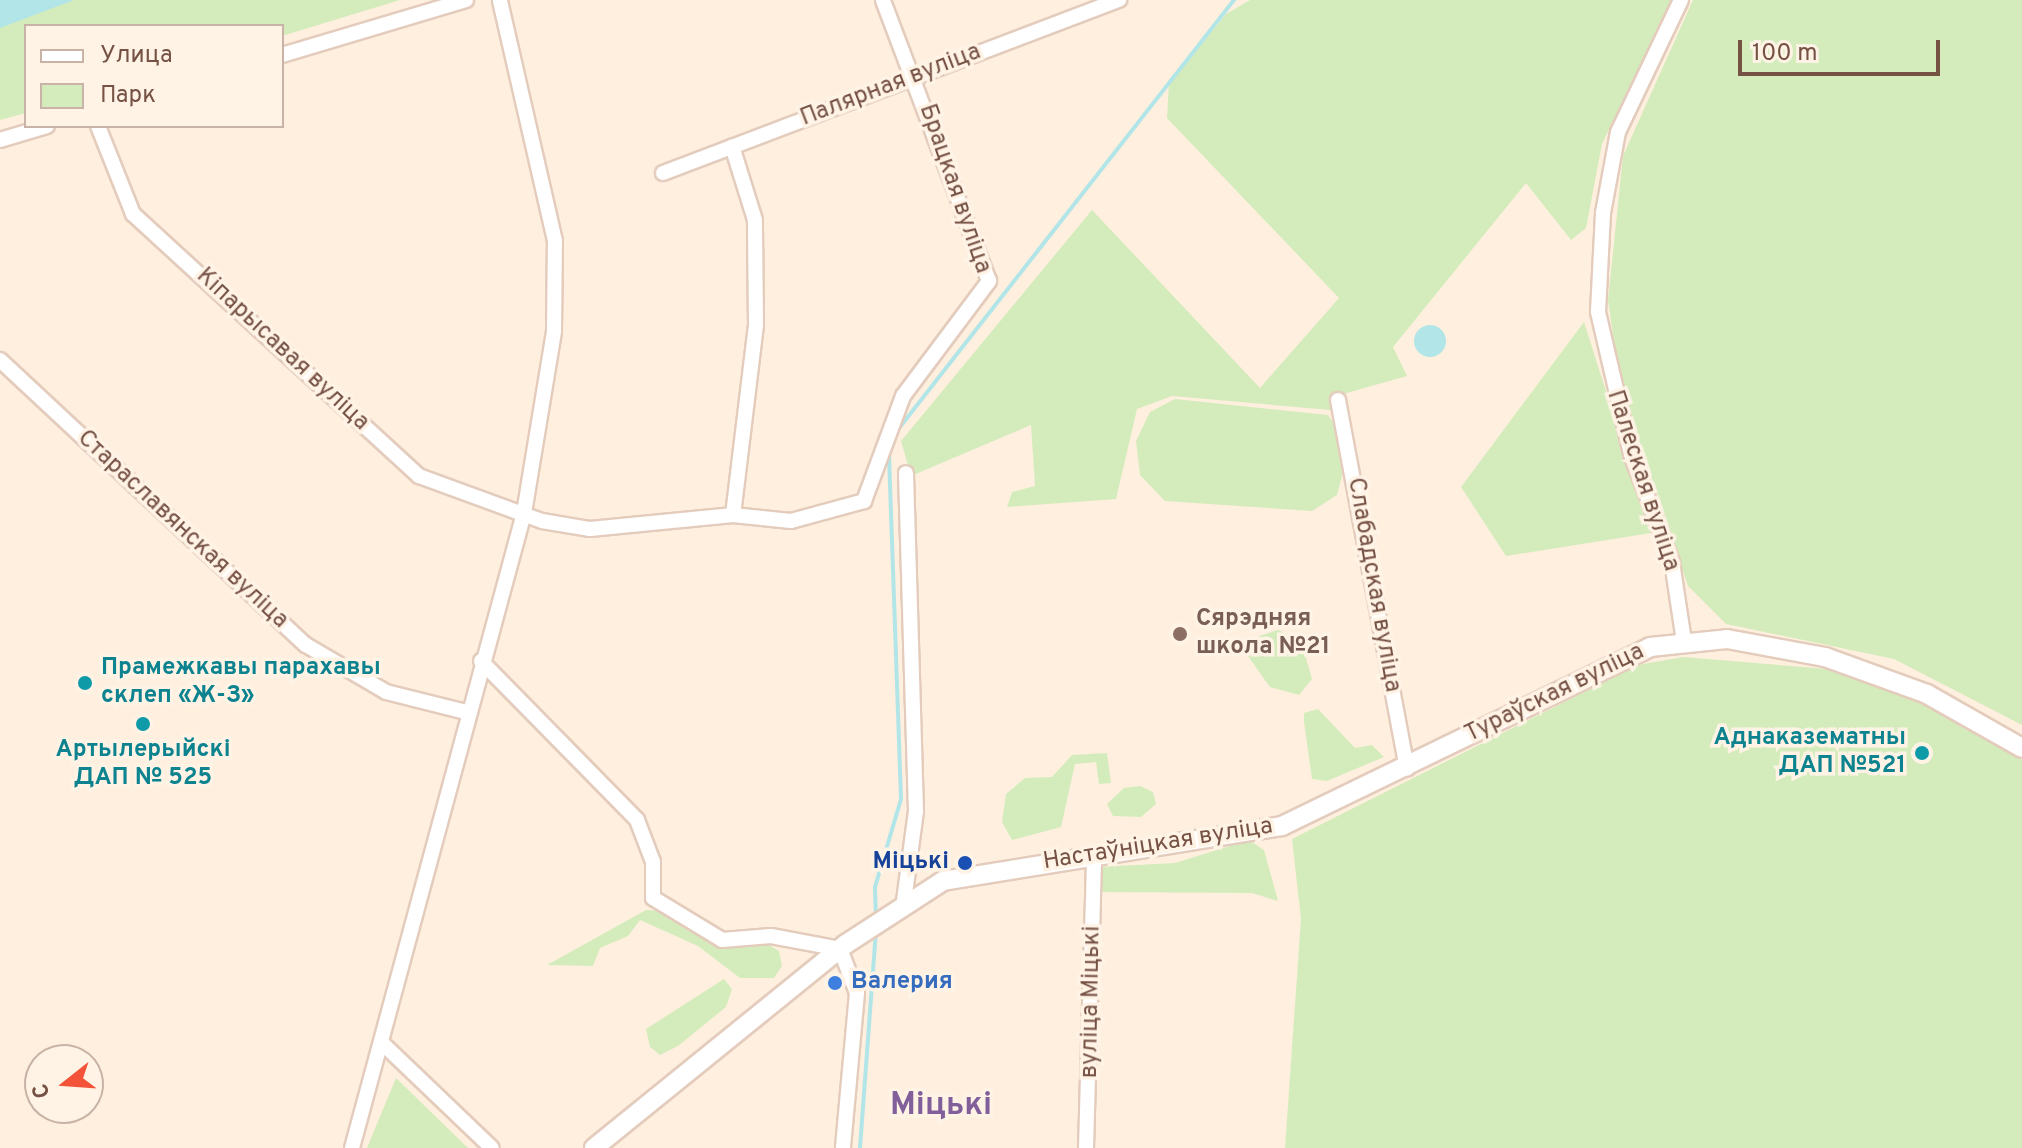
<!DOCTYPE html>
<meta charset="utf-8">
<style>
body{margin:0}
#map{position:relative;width:2022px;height:1148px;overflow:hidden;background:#feefde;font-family:Overpass,sans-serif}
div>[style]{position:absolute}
.green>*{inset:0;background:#d4ecbc}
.water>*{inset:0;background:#b2e5e8}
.round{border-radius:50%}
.stream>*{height:4px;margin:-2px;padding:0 2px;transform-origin:2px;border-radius:2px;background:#b2e5e8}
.roads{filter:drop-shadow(2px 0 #e4ccbd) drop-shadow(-2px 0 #e4ccbd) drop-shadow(0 2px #e4ccbd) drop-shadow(0 -2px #e4ccbd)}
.minor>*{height:14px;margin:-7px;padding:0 7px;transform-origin:7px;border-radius:7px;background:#fff}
.tertiary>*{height:18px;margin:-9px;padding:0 9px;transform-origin:9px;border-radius:9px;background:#fff}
.dots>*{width:22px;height:22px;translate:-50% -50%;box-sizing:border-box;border:4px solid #fff3e6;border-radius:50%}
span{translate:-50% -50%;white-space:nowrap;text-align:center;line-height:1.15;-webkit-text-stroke:7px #fff3e6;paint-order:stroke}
.street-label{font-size:24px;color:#765245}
.education-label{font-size:24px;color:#785e54;font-weight:700}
.left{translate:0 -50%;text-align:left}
.culture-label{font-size:24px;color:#0d838f;font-weight:700}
.right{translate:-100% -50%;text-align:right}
.transit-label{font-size:24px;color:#164399;font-weight:700}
.shop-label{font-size:24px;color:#366cbe;font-weight:700}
.district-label{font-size:32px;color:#815f9a;font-weight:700}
.legend{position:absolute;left:24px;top:24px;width:260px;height:104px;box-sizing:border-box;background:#fff3e6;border:2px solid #c8b3a6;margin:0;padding:10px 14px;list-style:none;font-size:24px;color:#765245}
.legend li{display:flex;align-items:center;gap:16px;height:40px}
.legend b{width:40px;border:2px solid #c8b3a6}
.north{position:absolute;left:24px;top:1044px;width:80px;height:80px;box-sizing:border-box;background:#fff3e6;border:2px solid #c8b3a6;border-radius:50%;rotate:253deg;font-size:22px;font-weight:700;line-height:32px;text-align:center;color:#765245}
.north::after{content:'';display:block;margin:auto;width:28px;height:36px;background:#f25339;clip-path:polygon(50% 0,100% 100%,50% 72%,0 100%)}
.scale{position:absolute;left:1738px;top:40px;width:202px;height:36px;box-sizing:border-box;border:4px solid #765245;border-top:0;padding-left:10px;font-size:24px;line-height:28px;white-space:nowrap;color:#765245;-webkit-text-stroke:6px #fff3e6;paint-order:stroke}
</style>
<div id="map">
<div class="green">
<div style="clip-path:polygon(0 0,400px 0,282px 36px,282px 26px,26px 26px,26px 113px,0 120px)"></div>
<div style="clip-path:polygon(1250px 0,1671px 0,1602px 144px,1586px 228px,1571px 240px,1526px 183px,1393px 347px,1407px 376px,1336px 396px,1330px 410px,1172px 396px,1137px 409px,1116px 499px,1007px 507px,1012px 492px,1035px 486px,1031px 425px,911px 476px,901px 441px,1092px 210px,1260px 388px,1339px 298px,1167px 118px,1169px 83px,1226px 14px)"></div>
<div style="clip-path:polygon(1693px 0,2022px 0,2022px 725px,1894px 659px,1726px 624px,1688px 586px,1620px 384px,1608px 300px,1623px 156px)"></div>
<div style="clip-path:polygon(1584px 322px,1651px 533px,1506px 556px,1461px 487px)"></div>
<div style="clip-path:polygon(1175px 399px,1328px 415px,1339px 432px,1344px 468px,1337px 495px,1312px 511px,1165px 501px,1140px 475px,1136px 441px,1150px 412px)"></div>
<div style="clip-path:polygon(1278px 630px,1294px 637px,1306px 658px,1312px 679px,1299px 695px,1270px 687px,1243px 649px,1247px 640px)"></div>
<div style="clip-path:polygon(1683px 657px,1827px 669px,1926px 705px,2022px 760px,2022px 1148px,1285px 1148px,1301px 919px,1292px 839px,1638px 665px)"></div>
<div style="clip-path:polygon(1318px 709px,1355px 748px,1372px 745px,1384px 757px,1327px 781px,1312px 779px,1304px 722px,1304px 713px)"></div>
<div style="clip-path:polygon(1107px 753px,1111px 783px,1099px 784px,1096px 762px,1075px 764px,1061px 827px,1012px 840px,1002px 822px,1006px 794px,1025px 778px,1052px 777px,1072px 755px)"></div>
<div style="clip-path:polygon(1140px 786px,1153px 792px,1156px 804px,1141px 817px,1113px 816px,1107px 804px,1124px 788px)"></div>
<div style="clip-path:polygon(1249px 840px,1264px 850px,1278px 901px,1252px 893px,1097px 892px,1098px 867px,1175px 863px)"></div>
<div style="clip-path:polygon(646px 910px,662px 911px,710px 942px,766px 943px,779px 951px,782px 966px,774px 978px,740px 978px,698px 946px,640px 920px,628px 936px,600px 948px,593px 966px,547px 965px)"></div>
<div style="clip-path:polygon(724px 979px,732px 989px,726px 1007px,678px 1046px,660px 1055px,650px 1047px,646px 1029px)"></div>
<div style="clip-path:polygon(396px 1078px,468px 1148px,367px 1148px)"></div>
</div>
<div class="water">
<div style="clip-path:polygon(0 0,74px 0,0 28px)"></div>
<div class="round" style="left:1414px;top:325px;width:32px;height:32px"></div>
</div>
<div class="stream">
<div style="left:896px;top:432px;width:549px;rotate:-51.96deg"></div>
<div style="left:876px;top:918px;width:31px;rotate:-92deg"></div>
<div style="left:875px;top:887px;width:92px;rotate:-73.5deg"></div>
<div style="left:901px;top:799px;width:348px;rotate:-92deg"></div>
<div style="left:860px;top:1148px;width:218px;rotate:-85.8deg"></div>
</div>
<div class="roads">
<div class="minor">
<div style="left:1681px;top:0;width:146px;rotate:115.5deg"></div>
<div style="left:1618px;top:132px;width:82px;rotate:100.5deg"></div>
<div style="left:1603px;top:213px;width:99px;rotate:92.9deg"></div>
<div style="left:1598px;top:312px;width:146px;rotate:76.9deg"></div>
<div style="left:1631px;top:454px;width:116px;rotate:69.2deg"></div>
<div style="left:1672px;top:562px;width:80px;rotate:81.4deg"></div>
<div style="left:282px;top:55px;width:192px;rotate:-16.6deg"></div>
<div style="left:98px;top:126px;width:95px;rotate:68.3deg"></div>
<div style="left:133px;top:214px;width:388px;rotate:42.5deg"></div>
<div style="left:419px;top:476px;width:131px;rotate:20.1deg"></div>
<div style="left:542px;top:521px;width:49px;rotate:9.5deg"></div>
<div style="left:590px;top:529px;width:144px;rotate:-5.6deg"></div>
<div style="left:733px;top:515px;width:192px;rotate:-83.1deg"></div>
<div style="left:756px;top:324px;width:104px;rotate:-90.6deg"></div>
<div style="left:755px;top:220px;width:77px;rotate:-107.3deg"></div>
<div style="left:0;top:140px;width:49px;rotate:-16.6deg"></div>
<div style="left:663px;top:173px;width:488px;rotate:-20.8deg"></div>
<div style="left:0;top:360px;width:418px;rotate:43deg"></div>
<div style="left:306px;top:645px;width:93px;rotate:30.4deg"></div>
<div style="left:386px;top:692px;width:82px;rotate:14deg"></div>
<div style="left:1338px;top:400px;width:375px;rotate:79.4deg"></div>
<div style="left:733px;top:515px;width:58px;rotate:5.9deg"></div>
<div style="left:791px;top:521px;width:76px;rotate:-15.3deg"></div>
<div style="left:864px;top:501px;width:112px;rotate:-69.6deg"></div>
<div style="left:903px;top:396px;width:144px;rotate:-53.2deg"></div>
<div style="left:989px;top:281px;width:300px;rotate:-110.7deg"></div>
<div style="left:481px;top:661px;width:223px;rotate:45.5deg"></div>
<div style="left:637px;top:820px;width:45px;rotate:69.1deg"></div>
<div style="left:653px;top:862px;width:36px;rotate:90deg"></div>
<div style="left:653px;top:898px;width:81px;rotate:31.3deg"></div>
<div style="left:722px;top:940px;width:49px;rotate:-4.7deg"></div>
<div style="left:771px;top:936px;width:70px;rotate:10.7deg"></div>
<div style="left:840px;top:949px;width:47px;rotate:68.9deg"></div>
<div style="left:857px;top:993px;width:156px;rotate:95.2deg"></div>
<div style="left:904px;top:901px;width:91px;rotate:-82.4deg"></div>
<div style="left:916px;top:811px;width:338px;rotate:-91.7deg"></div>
<div style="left:381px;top:1042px;width:153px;rotate:43.7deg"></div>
<div style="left:352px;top:1148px;width:658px;rotate:-74.84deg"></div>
<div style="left:524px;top:513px;width:184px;rotate:-80.6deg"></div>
<div style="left:554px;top:331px;width:90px;rotate:-89.4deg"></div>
<div style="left:555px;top:241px;width:247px;rotate:-102.9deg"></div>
<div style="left:1086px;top:1148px;width:293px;rotate:-88.4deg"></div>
</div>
<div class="tertiary">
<div style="left:594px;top:1148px;width:324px;rotate:-39deg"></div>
<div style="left:846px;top:944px;width:116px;rotate:-33deg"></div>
<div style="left:943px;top:881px;width:343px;rotate:-9.2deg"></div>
<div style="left:1282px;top:826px;width:409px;rotate:-25.9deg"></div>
<div style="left:1650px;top:647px;width:77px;rotate:-5.9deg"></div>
<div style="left:1727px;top:639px;width:100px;rotate:10.4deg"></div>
<div style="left:1825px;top:657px;width:109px;rotate:19.9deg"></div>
<div style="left:1927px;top:694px;width:109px;rotate:29.6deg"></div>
</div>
</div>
<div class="dots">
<div style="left:1180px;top:634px;background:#8d6e63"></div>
<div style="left:85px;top:683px;background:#0f9aa8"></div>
<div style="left:143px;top:724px;background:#0f9aa8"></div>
<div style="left:1922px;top:753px;background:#0f9aa8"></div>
<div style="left:965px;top:863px;background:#1a4fb4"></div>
<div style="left:835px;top:983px;background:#3f7fe0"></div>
</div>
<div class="street-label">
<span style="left:891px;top:86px;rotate:-21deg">Палярная вуліца</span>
<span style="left:954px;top:189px;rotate:71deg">Брацкая вуліца</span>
<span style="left:282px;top:350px;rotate:43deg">Кіпарысавая вуліца</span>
<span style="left:1642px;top:481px;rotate:72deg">Палеская вуліца</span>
<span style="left:182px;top:530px;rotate:43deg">Стараславянская вуліца</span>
<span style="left:1373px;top:585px;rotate:80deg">Слабадская вуліца</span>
<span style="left:1555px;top:694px;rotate:-26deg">Тураўская вуліца</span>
<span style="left:1158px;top:845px;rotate:-9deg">Настаўніцкая вуліца</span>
<span style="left:1092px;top:1002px;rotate:-89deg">вуліца Міцькі</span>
</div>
<div class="education-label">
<span class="left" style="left:1196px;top:634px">Сярэдняя<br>школа №21</span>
</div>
<div class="culture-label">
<span class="left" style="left:101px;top:683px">Прамежкавы парахавы<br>склеп «Ж-З»</span>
<span class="right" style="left:1906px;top:753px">Аднаказематны<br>ДАП №521</span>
<span style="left:143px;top:765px">Артылерыйскі<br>ДАП № 525</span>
</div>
<div class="transit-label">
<span class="right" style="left:949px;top:863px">Міцькі</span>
</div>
<div class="shop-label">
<span class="left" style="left:851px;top:983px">Валерия</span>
</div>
<div class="district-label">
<span style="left:941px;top:1106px">Міцькі</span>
</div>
<ul class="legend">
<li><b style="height:10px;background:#fff"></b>Улица</li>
<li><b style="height:22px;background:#d4ecbc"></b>Парк</li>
</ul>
<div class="north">С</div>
<div class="scale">100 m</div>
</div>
